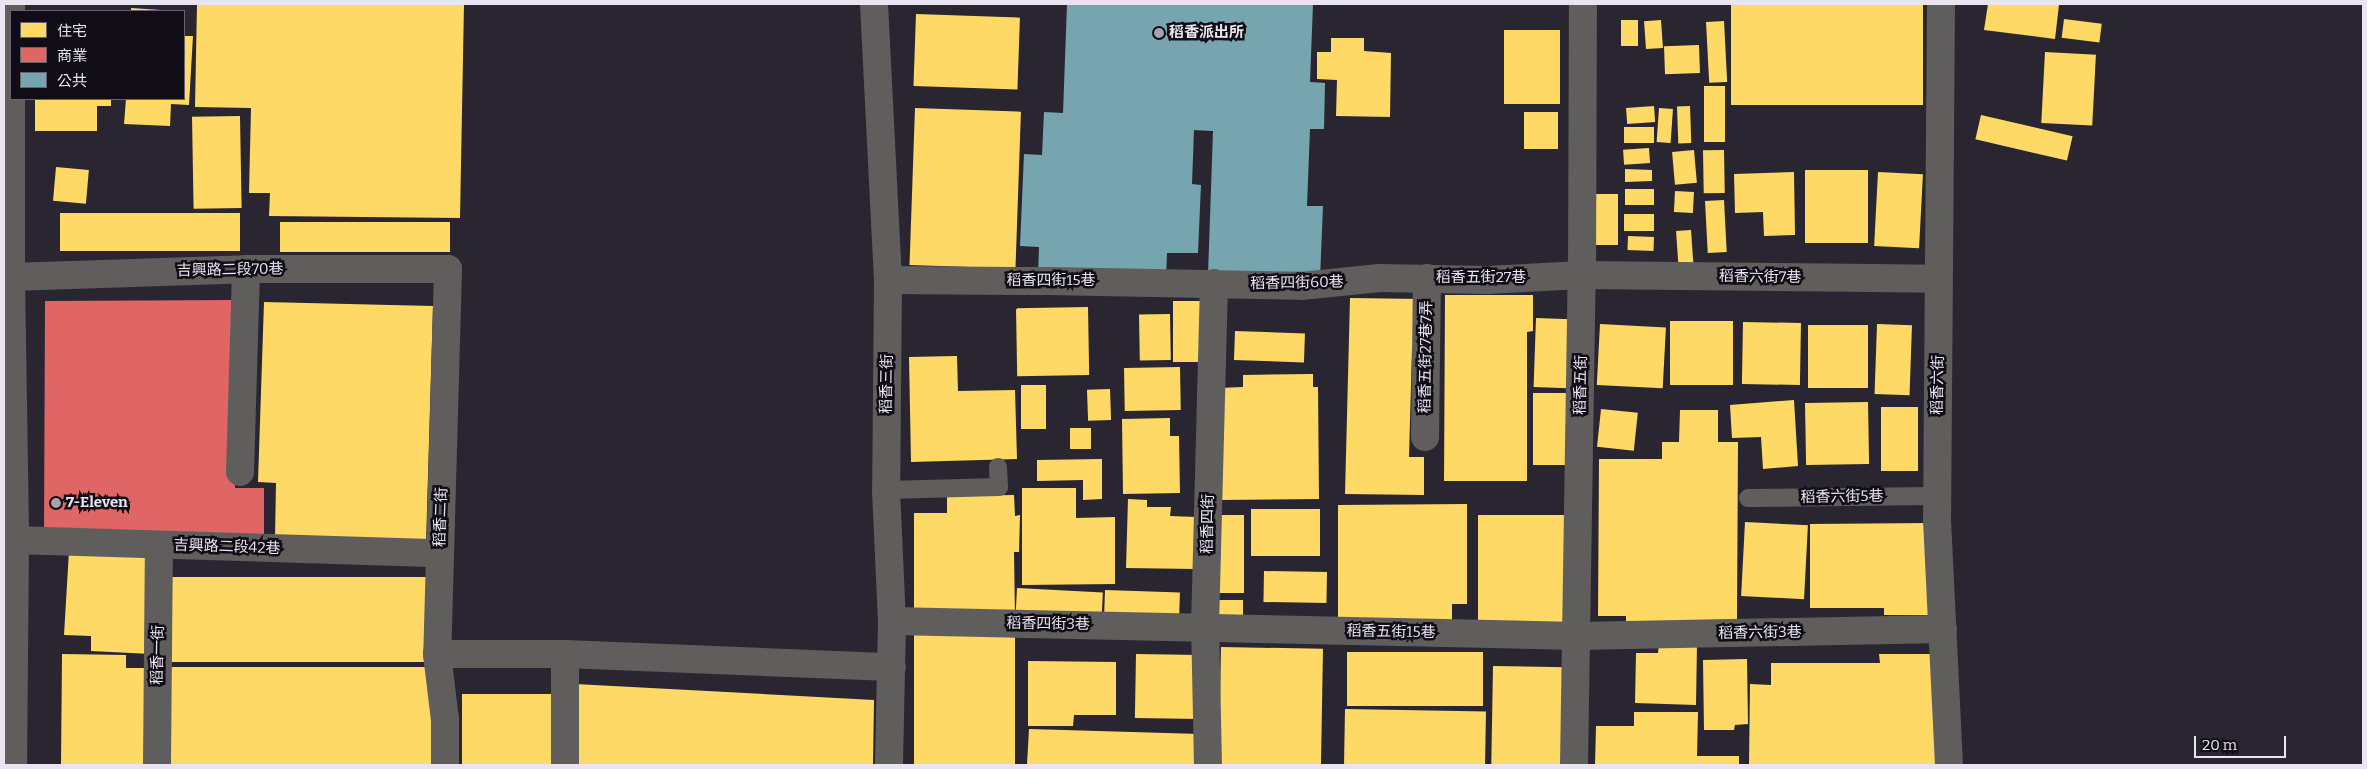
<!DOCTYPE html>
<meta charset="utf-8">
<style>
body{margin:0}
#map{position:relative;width:2367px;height:769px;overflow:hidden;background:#2a2631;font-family:Bitter,"Noto Sans TC",serif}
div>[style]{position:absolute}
.homes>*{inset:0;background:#ffd966;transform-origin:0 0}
.shops>*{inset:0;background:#e06666}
.public>*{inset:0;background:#76a5af}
.service>*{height:18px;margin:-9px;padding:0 9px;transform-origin:9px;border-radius:9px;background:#605e5d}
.minor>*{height:28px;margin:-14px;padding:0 14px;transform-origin:14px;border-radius:14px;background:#605e5d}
.tertiary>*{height:28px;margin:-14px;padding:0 14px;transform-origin:14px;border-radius:14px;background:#605e5d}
.dots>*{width:14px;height:14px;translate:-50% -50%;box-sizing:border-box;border:2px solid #110d16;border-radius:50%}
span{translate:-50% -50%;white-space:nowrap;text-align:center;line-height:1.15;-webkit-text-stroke:5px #110d16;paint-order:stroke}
.poi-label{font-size:15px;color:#e9e4f1;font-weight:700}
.left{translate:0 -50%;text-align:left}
.street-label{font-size:15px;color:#e9e4f1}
.frame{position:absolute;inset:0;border:5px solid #e9e4f1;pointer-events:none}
.legend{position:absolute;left:10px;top:10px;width:175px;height:90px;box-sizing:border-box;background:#110d16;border:1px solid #67636e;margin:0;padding:6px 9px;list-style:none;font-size:15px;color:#e9e4f1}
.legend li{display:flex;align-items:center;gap:10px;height:25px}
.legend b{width:25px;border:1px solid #67636e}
.scale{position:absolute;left:2194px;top:736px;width:92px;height:22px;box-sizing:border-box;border:2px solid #e9e4f1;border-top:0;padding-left:6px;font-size:15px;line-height:18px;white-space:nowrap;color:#e9e4f1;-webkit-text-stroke:4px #110d16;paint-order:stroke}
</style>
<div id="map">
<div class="homes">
<div style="clip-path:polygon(197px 4px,464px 4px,460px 218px,269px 216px,270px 193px,249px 193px,251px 108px,195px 107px)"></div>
<div style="clip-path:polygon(1988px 4px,2059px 5px,2055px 39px,1984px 30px)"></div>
<div style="left:1923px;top:5px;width:100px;height:192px;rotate:90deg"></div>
<div style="clip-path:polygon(131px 8px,161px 10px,161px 11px,131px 11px)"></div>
<div style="left:916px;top:14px;width:104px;height:72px;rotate:2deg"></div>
<div style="left:2064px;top:19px;width:38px;height:19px;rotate:7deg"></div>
<div style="left:1621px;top:20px;width:17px;height:26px"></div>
<div style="left:1661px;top:20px;width:28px;height:17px;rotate:86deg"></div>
<div style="left:1724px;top:21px;width:61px;height:18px;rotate:87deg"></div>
<div style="left:1504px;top:30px;width:56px;height:74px"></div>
<div style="clip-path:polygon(184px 36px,193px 36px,189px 105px,171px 104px,170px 126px,124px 124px,126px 99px,184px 99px)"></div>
<div style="clip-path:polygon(1331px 38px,1364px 38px,1364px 51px,1391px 53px,1390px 117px,1336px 116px,1337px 80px,1317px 79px,1317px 52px,1331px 52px)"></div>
<div style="left:1699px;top:45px;width:28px;height:35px;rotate:88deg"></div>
<div style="left:2045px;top:52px;width:51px;height:71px;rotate:3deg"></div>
<div style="left:1725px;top:86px;width:56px;height:21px;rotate:90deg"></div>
<div style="clip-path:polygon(35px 99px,111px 99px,111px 106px,97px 106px,97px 131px,35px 131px)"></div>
<div style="left:1654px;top:106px;width:16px;height:28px;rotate:86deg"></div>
<div style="left:1690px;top:106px;width:37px;height:13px;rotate:88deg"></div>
<div style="left:915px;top:108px;width:106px;height:157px;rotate:2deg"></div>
<div style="left:1659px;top:108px;width:14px;height:34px;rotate:4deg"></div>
<div style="left:1524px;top:112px;width:34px;height:37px"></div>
<div style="left:1981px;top:115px;width:94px;height:25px;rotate:13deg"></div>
<div style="left:240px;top:116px;width:92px;height:48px;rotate:89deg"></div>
<div style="left:1654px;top:127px;width:16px;height:30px;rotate:90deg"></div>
<div style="left:1649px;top:148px;width:15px;height:26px;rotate:86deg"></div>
<div style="left:1694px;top:150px;width:33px;height:22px;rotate:85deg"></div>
<div style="left:1724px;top:150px;width:43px;height:21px;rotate:89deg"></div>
<div style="left:56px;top:167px;width:33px;height:34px;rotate:5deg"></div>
<div style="clip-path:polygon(1625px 169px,1652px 170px,1652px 181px,1625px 182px)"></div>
<div style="left:1805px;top:170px;width:63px;height:73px"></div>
<div style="clip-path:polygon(1794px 172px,1795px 235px,1764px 236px,1763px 212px,1735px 213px,1734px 174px)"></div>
<div style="left:1878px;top:172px;width:45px;height:74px;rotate:3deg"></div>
<div style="left:1625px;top:189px;width:29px;height:16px"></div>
<div style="left:1675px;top:191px;width:19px;height:21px;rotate:3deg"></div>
<div style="left:1595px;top:194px;width:23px;height:51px"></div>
<div style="left:1724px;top:200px;width:52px;height:19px;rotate:87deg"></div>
<div style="left:60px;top:213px;width:180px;height:38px"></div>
<div style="left:1624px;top:214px;width:30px;height:17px"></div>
<div style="left:280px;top:222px;width:170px;height:30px"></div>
<div style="left:1691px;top:230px;width:40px;height:15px;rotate:86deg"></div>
<div style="left:1628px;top:236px;width:26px;height:14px;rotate:2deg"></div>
<div style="clip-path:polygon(1445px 295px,1533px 295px,1533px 331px,1527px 332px,1527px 481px,1444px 481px)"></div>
<div style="clip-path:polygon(1350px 298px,1421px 299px,1420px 349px,1412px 349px,1409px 457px,1424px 457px,1424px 495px,1345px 494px)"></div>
<div style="left:1173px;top:301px;width:31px;height:61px"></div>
<div style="clip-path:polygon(264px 302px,433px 306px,426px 543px,275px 539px,276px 483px,258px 482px)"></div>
<div style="left:1088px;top:307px;width:68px;height:72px;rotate:89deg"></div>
<div style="left:1170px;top:314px;width:46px;height:31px;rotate:89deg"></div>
<div style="left:1536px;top:318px;width:35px;height:69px;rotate:2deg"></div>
<div style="left:1670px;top:321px;width:63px;height:64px"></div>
<div style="left:1743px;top:322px;width:58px;height:62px;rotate:1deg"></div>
<div style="left:1600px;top:324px;width:66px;height:61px;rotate:3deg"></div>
<div style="left:1877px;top:324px;width:35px;height:70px;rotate:2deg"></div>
<div style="left:1868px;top:325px;width:63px;height:60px;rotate:90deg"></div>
<div style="left:1235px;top:331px;width:70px;height:29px;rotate:2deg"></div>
<div style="clip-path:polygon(957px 356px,958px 391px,1015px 390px,1017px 459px,911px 462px,909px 357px)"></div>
<div style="left:1180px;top:367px;width:43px;height:56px;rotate:89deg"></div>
<div style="clip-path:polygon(1313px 374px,1313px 387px,1318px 387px,1319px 499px,1218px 500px,1218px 388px,1243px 387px,1243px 375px)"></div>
<div style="left:1021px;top:385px;width:25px;height:44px"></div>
<div style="left:1110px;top:389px;width:31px;height:23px;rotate:88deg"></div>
<div style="left:1533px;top:393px;width:36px;height:72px"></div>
<div style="clip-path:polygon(1794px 400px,1798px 466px,1763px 469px,1761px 437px,1732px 438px,1730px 405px)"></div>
<div style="left:1868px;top:402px;width:62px;height:63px;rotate:89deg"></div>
<div style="left:1881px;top:407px;width:37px;height:64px"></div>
<div style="left:1601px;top:409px;width:37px;height:38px;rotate:6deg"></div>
<div style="clip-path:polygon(1680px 410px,1718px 410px,1718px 442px,1738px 442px,1737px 621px,1626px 627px,1626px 616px,1598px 616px,1599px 459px,1662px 459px,1662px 442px,1679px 442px)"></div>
<div style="clip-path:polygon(1170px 418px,1170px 436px,1179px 436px,1180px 493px,1123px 494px,1122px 419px)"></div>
<div style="left:1091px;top:428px;width:21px;height:21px;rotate:90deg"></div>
<div style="clip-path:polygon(1102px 459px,1102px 499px,1083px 500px,1083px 480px,1037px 481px,1037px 460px)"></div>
<div style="clip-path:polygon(1022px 488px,1076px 488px,1076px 518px,1115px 517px,1115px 584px,1022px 585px)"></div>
<div style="clip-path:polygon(1014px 495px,1015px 516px,1020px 515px,1019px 552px,1014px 552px,1015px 618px,914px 618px,914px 513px,947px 513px,947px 496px)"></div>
<div style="clip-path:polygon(1128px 499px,1147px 500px,1147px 507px,1171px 507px,1170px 516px,1196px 517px,1195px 569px,1126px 568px)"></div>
<div style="clip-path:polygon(1467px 504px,1467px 604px,1452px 604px,1452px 625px,1338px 626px,1338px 505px)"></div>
<div style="left:1251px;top:509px;width:69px;height:47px"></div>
<div style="left:1218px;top:515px;width:26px;height:78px"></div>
<div style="left:1478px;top:515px;width:88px;height:110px"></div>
<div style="left:1745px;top:522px;width:63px;height:74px;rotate:3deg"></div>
<div style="clip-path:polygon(1929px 523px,1929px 615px,1884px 615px,1884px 608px,1810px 608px,1810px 524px)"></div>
<div style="clip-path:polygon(69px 551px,157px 556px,151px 654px,91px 651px,91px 636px,64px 635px)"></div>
<div style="left:1264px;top:571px;width:63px;height:31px;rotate:1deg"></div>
<div style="left:162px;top:577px;width:266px;height:85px"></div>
<div style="left:1017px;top:588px;width:86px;height:32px;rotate:3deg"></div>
<div style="left:1105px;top:590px;width:75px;height:30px;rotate:2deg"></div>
<div style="left:1214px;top:600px;width:29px;height:22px"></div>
<div style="left:914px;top:635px;width:101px;height:130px"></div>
<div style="clip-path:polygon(1659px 643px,1697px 644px,1696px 705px,1635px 703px,1636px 653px,1658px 653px)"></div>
<div style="left:1221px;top:647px;width:102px;height:118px;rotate:1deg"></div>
<div style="left:1347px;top:652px;width:136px;height:54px"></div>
<div style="clip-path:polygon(62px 654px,126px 655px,126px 668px,151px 668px,150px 765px,61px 765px)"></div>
<div style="left:1136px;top:654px;width:64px;height:64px;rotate:1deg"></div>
<div style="clip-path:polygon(1879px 654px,1940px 654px,1939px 765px,1749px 765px,1750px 684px,1771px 685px,1771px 663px,1880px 663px)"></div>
<div style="clip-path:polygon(1747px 659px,1748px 724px,1735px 725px,1734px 730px,1704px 730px,1703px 660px)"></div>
<div style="clip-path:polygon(1028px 661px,1116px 662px,1116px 715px,1074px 715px,1073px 726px,1028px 726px)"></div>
<div style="left:1493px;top:666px;width:74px;height:99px;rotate:1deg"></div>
<div style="left:166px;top:667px;width:268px;height:98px"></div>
<div style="clip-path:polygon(575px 684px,874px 700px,873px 765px,577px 765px)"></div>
<div style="left:560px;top:694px;width:71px;height:98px;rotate:90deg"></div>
<div style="left:1345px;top:709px;width:141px;height:56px;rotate:1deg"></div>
<div style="clip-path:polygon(1634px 712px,1698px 712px,1697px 756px,1739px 756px,1739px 765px,1595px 765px,1596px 726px,1634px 726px)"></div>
<div style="clip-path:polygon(1029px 729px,1200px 734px,1199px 765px,1027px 765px)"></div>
</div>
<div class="shops">
<div style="clip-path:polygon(236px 300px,235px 488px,264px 488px,264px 538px,44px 538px,45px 301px)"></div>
</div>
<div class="public">
<div style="clip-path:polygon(1067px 4px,1313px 4px,1310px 82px,1325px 83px,1324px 129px,1310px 129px,1307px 206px,1323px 206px,1320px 279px,1208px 275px,1213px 131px,1194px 130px,1192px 184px,1201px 185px,1198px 253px,1167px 253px,1166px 279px,1038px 275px,1039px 247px,1020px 246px,1024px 154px,1042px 155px,1044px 112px,1063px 113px)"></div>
</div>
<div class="service">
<div style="left:886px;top:490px;width:113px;rotate:-1.5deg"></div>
<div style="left:999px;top:487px;width:20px;rotate:-93deg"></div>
<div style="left:1748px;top:498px;width:189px;rotate:-0.6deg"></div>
</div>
<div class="minor">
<div style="left:11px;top:4px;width:273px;rotate:90deg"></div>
<div style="left:11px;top:277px;width:263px;rotate:89.1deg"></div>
<div style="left:15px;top:540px;width:225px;rotate:90.5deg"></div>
<div style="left:874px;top:4px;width:276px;rotate:87.1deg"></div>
<div style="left:888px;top:280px;width:210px;rotate:90.5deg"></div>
<div style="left:886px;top:490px;width:131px;rotate:87.4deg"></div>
<div style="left:892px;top:621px;width:144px;rotate:91.2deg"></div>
<div style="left:1941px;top:4px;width:516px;rotate:90.44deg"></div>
<div style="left:1937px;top:520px;width:245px;rotate:87.2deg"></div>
<div style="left:11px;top:277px;width:235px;rotate:-1.9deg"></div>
<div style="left:246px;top:269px;width:202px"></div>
<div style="left:448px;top:269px;width:385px;rotate:91.6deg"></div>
<div style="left:437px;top:654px;width:66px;rotate:83.1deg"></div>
<div style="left:445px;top:720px;width:45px;rotate:90deg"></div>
<div style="left:888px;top:280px;width:160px;rotate:0.4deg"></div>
<div style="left:1048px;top:281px;width:253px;rotate:1.1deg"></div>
<div style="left:1301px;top:286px;width:79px;rotate:-5.8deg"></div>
<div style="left:1380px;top:278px;width:107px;rotate:1.1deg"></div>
<div style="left:1487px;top:280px;width:95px;rotate:-3deg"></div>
<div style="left:1582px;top:275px;width:356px;rotate:0.6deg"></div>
<div style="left:1425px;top:437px;width:159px;rotate:-89.3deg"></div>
<div style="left:240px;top:472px;width:203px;rotate:-88.3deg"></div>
<div style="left:15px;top:540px;width:424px;rotate:1.8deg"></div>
<div style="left:892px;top:621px;width:685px;rotate:1.25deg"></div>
<div style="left:1577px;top:636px;width:366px;rotate:-1.1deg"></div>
<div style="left:437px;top:654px;width:128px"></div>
<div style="left:565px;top:654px;width:327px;rotate:2.3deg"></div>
<div style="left:157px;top:765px;width:220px;rotate:-89.5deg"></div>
<div style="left:565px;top:765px;width:111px;rotate:-90deg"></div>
<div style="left:1208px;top:765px;width:138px;rotate:-91.2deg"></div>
<div style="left:1205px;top:627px;width:344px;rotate:-88.5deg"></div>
<div style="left:1574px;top:765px;width:490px;rotate:-89.1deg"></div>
<div style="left:1582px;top:275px;width:271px;rotate:-89.8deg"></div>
</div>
<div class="tertiary">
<div style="left:4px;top:548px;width:14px;rotate:-36deg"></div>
</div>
<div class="dots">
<div style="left:1159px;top:33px;background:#a6a2ae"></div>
<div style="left:56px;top:503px;background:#a6a2ae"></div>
</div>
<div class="poi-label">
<span class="left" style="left:1169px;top:33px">稻香派出所</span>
<span class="left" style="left:66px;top:503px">7-Eleven</span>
</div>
<div class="street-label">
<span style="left:230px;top:270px;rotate:-1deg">吉興路二段70巷</span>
<span style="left:1760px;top:277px;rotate:1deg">稻香六街7巷</span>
<span style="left:1481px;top:278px">稻香五街27巷</span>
<span style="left:1051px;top:281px">稻香四街15巷</span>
<span style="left:1297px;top:283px;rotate:-1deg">稻香四街60巷</span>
<span style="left:1426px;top:357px;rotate:-89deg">稻香五街27巷7弄</span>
<span style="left:887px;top:384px;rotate:-89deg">稻香三街</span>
<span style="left:1581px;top:385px;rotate:-89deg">稻香五街</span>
<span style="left:1938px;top:385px;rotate:-89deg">稻香六街</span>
<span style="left:1842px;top:497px;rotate:-1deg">稻香六街5巷</span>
<span style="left:441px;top:517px;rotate:-88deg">稻香二街</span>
<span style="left:1208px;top:524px;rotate:-89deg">稻香四街</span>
<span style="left:227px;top:547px;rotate:2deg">吉興路二段42巷</span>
<span style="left:1048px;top:624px;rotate:1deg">稻香四街3巷</span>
<span style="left:1391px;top:632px;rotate:1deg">稻香五街15巷</span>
<span style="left:1760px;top:633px;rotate:-1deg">稻香六街3巷</span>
<span style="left:158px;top:655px;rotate:-89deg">稻香一街</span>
</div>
<div class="frame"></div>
<ul class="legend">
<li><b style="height:14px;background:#ffd966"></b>住宅</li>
<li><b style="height:14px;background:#e06666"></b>商業</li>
<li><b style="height:14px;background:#76a5af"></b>公共</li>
</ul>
<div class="scale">20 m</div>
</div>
